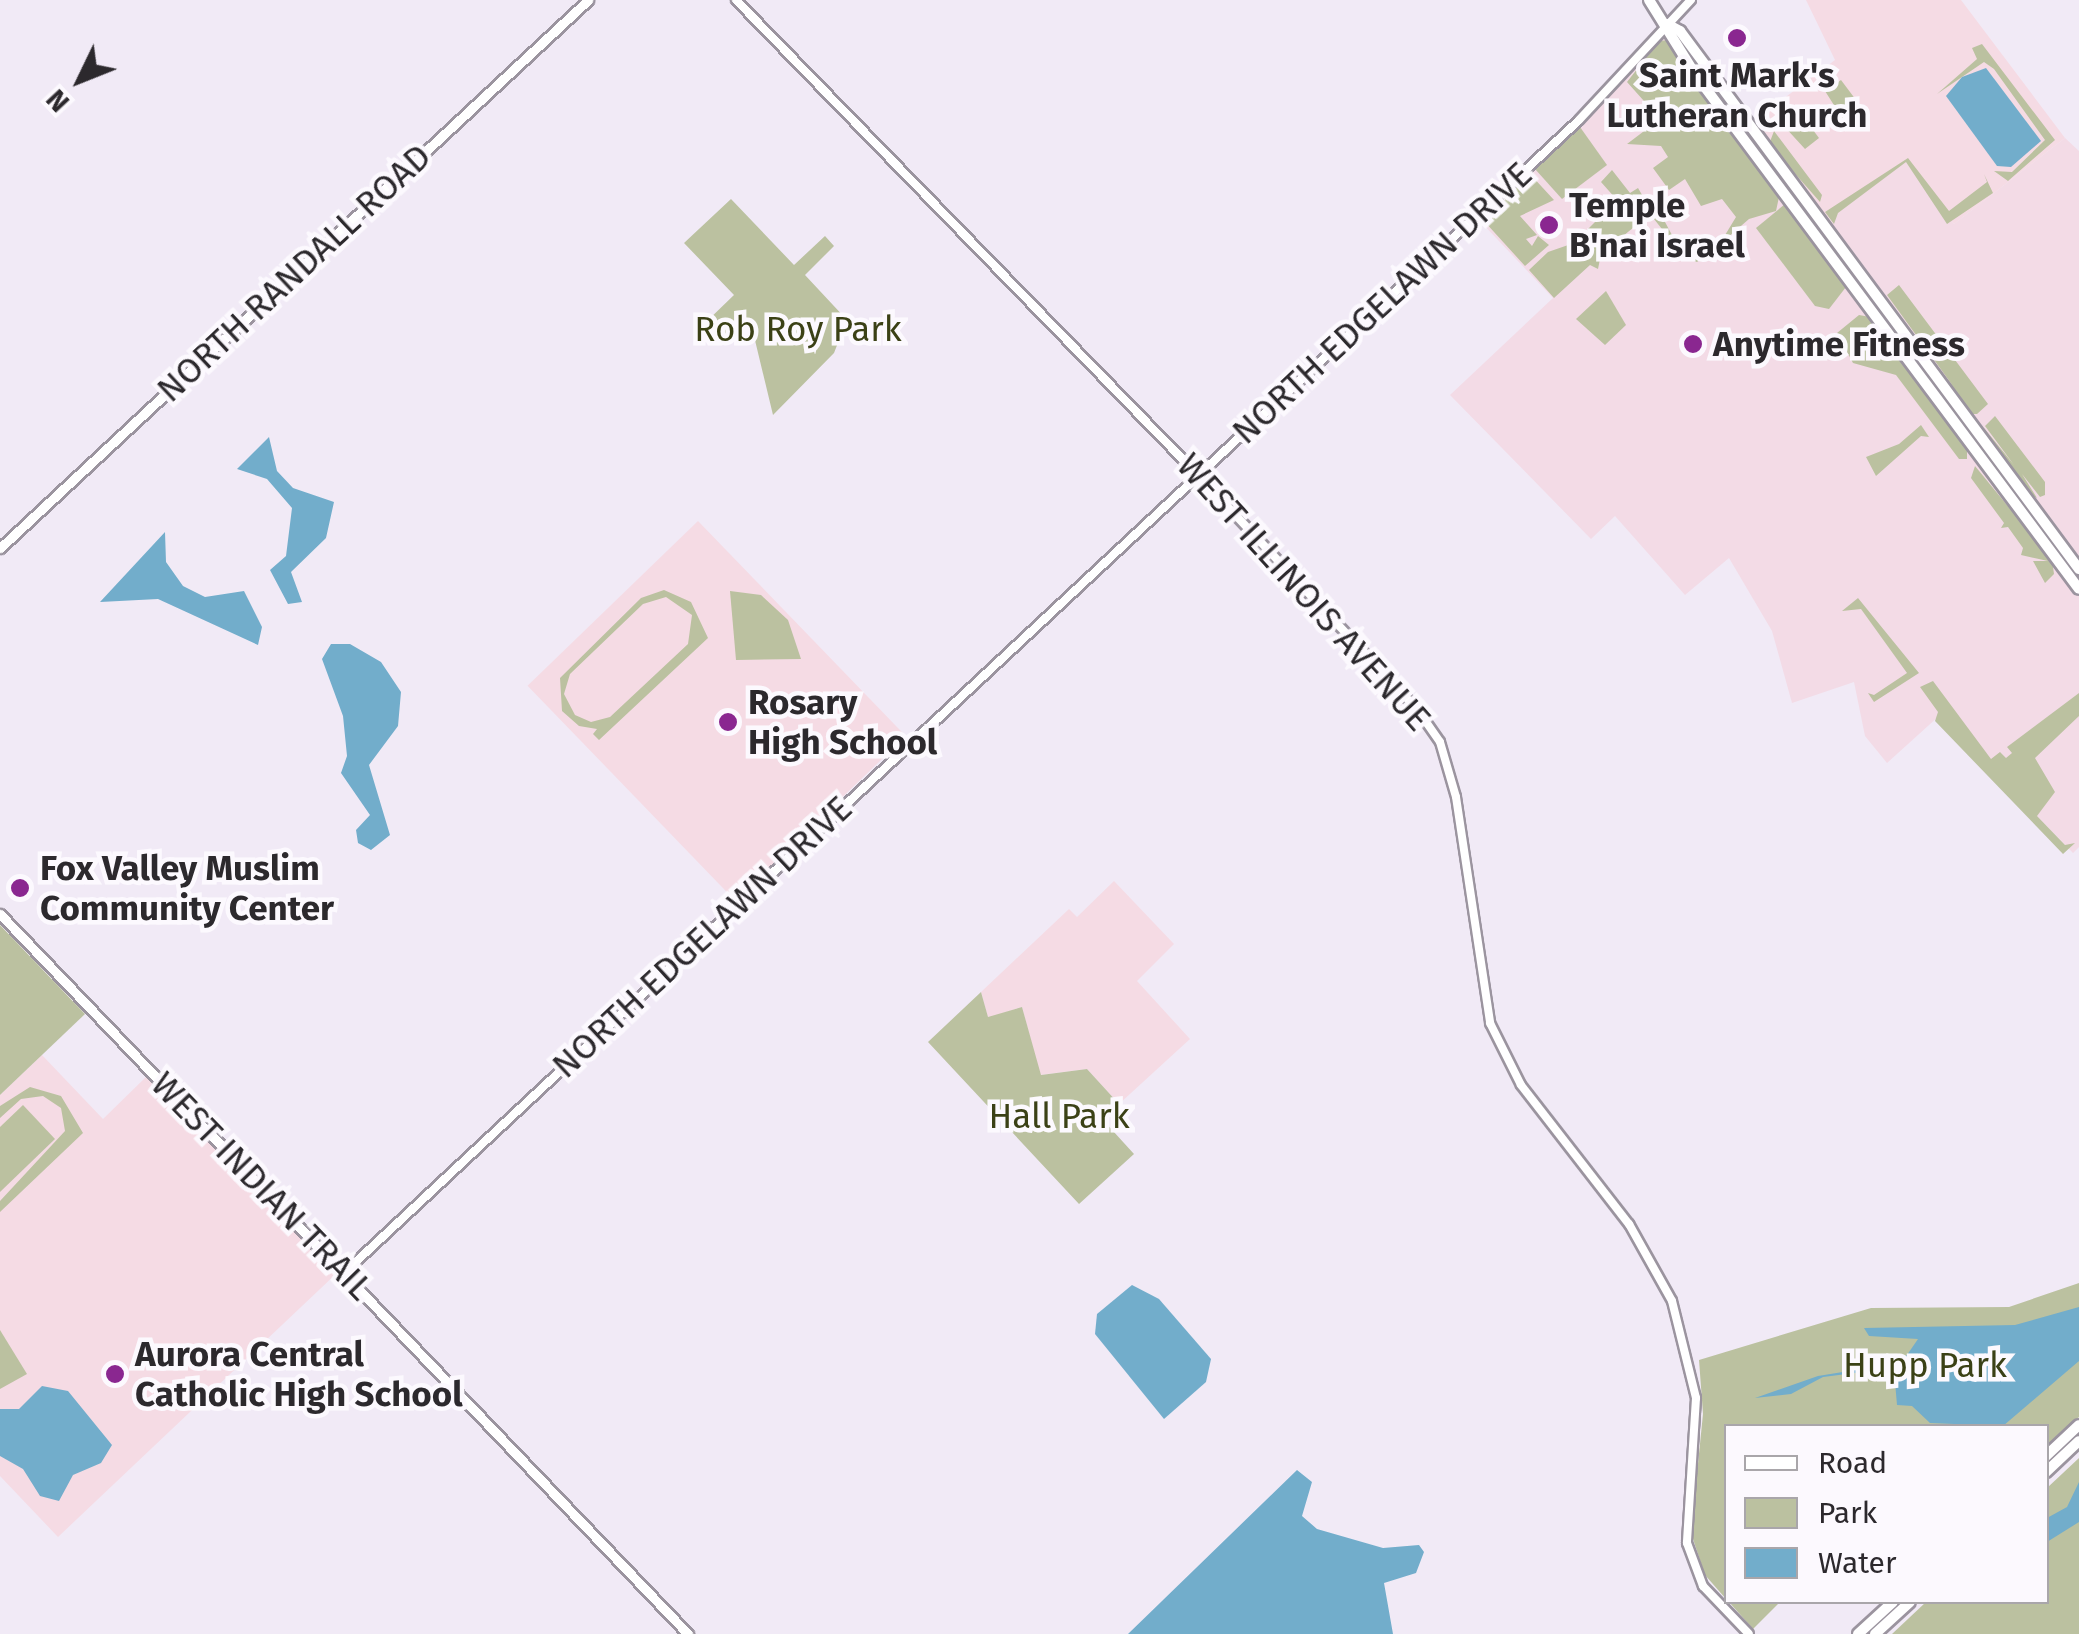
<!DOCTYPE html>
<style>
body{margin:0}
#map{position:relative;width:2079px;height:1634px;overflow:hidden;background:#f1eaf6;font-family:"Fira Sans",sans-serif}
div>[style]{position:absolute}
.commercial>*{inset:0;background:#f3dbe6}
.education>*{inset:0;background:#f5dbe4;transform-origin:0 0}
.green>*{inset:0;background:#bbc1a0}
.water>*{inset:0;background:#72adcb}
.roads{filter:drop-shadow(2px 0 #9b949f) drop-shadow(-2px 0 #9b949f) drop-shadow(0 2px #9b949f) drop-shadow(0 -2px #9b949f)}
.tertiary>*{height:8px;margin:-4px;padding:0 4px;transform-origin:4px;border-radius:4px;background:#fff}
.secondary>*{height:9px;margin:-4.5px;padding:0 4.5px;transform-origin:4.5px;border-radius:4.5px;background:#fff}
.primary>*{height:10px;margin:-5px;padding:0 5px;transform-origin:5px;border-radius:5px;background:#fff}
.dots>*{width:28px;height:28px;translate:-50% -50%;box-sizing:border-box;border:5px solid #fcf9fe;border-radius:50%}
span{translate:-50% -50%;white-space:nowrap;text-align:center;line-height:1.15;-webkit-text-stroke:9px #fcf9fe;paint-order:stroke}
.poi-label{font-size:35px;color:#2c292d;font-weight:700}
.left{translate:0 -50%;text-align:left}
.street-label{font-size:35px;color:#2c292d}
.park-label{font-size:35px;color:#3b4116}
.legend{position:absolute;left:1724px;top:1424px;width:325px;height:180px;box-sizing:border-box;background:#fcf9fe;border:2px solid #a9a6aa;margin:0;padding:12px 18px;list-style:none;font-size:30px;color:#2c292d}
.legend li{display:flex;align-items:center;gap:20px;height:50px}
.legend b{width:50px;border:2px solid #a9a6aa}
.north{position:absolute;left:30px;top:30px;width:100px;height:100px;-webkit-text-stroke:8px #fcf9fe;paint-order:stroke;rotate:227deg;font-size:28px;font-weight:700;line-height:40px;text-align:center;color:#2c292d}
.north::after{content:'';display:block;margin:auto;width:35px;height:45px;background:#2c292d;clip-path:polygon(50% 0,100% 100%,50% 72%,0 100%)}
</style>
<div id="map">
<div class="commercial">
<div style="clip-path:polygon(1663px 34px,2079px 596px,2079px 847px,2073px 853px,1939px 716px,1887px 763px,1865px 736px,1854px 682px,1792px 703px,1772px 631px,1729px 558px,1685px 595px,1615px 516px,1591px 539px,1450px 395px,1553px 298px,1479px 220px,1625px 80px)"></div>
<div style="clip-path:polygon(2065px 138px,2079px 151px,2079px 563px,1826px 219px,1906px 160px,1954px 224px)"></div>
</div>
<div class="education">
<div style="clip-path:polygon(1806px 0,1961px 0,2065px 138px,1954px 224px,1906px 160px,1826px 219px,1751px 123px,1835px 60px)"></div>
<div style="left:698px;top:521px;width:299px;height:237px;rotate:46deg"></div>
<div style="clip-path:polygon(1114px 881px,1174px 944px,1137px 981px,1190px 1039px,1119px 1104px,1087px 1069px,1040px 1075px,1022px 1007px,988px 1018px,981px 992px,1069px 909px,1077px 917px)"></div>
<div style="clip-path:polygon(42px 1055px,103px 1119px,146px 1077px,338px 1272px,58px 1537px,0 1476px,0 1095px)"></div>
</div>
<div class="green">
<div style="clip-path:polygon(1668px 40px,1779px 197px,1776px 211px,1749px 219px,1719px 245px,1736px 217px,1722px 199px,1701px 206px,1685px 179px,1669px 190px,1653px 168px,1668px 157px,1661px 146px,1627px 144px,1660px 119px,1627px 82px,1659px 41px)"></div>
<div style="clip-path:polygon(1982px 44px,2055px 140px,2008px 181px,1994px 171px,2012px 172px,2045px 140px,1994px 69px,1984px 62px,1937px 94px,1977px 59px,1972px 48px)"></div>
<div style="clip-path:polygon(1841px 80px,1868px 116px,1860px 108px,1835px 128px,1830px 121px,1839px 113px,1825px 91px)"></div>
<div style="clip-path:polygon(1808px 105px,1813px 111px,1804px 118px,1819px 138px,1805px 149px,1783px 125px)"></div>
<div style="clip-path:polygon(1580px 127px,1607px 165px,1562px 199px,1535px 169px)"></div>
<div style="clip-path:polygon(1774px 131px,1822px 195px,1820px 202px,1790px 168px,1810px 202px,1768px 147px)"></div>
<div style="clip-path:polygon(1908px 158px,1949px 211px,1987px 182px,1984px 174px,1993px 193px,1947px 224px,1906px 162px,1838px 213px,1834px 224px,1825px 212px)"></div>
<div style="clip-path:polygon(1612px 170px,1630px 193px,1638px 188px,1651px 210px,1657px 207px,1680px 250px,1704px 243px,1710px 252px,1697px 262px,1685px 258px,1650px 214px,1601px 254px,1598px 269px,1590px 265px,1554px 298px,1529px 270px,1548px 252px,1574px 243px,1617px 200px,1601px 182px)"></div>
<div style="clip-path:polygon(1530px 174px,1554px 200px,1520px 216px,1537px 235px,1526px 239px,1532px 246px,1538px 236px,1549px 245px,1525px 266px,1484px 221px)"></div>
<div style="clip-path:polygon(731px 199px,794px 265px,825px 236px,834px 246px,805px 275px,847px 320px,834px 353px,773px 415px,753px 332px,713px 342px,704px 324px,734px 295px,684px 243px)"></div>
<div style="clip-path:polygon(1785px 204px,1846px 287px,1829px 309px,1815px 306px,1756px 228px)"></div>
<div style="clip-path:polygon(1899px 285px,1988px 404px,1977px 414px,1970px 414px,1884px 300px,1953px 386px,1887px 295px)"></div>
<div style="clip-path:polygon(1606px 291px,1626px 325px,1605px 345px,1576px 319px)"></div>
<div style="clip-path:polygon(1859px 315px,1870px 317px,1967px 446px,1967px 459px,1959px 459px,1896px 375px,1853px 363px,1837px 333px)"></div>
<div style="clip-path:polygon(1995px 416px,2045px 482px,2045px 495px,2040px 497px,2022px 474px,2037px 498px,2029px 494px,1986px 437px,1984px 428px,2014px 465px,1985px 426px)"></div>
<div style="clip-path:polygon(1921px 425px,1929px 437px,1921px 436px,1876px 476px,1866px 457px,1899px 444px)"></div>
<div style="clip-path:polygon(1975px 466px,2052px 560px,2054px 574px,2045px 583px,2033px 561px,2048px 561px,2021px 555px,2023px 548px,2008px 527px,2001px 528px,2004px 523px,1971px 478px)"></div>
<div style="clip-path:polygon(evenodd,664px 590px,691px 602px,708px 638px,599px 740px,593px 734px,597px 729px,579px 726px,562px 711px,560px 678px,641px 598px,664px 590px,666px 597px,692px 615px,688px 644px,610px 717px,591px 722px,575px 715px,564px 694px,570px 674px,643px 604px,666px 597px)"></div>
<div style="clip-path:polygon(730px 591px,761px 595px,788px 620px,801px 659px,736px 660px)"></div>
<div style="clip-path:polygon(1858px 598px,1919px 673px,1874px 702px,1868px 693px,1874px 695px,1907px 673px,1861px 609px,1842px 611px)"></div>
<div style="clip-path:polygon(1933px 681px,1991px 759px,2000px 752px,2006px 758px,2012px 753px,2007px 747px,2079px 693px,2079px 716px,2035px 758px,2055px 792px,2037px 816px,2065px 845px,2075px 843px,2063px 854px,1935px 721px,1938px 712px,1920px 687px)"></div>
<div style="clip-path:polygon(0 925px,85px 1014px,0 1095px)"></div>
<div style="clip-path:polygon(981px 992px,988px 1017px,1022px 1007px,1041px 1075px,1087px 1069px,1119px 1104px,1103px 1120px,1134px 1154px,1079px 1204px,928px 1042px)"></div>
<div style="clip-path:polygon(30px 1087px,61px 1096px,83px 1133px,0 1212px,0 1201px,65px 1131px,61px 1108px,43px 1096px,21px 1099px,0 1118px,0 1106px)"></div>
<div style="clip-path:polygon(23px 1105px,55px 1139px,0 1192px,0 1127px)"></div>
<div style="clip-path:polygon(2079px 1283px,2079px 1417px,2047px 1448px,2046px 1426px,1726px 1426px,1726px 1599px,1705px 1575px,1691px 1533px,1703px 1414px,1699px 1360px,1871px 1308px,2009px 1307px)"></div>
<div style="clip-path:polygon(0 1330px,27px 1374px,0 1389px)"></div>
<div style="clip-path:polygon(2079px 1458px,2079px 1634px,1892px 1634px,1926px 1602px,2046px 1602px,2047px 1488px)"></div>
<div style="clip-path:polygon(1729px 1602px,1780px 1602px,1753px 1629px)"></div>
</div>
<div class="water">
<div style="clip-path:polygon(1986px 68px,2041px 141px,2011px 167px,1997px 166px,1946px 96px,1962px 77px)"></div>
<div style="clip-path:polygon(269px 437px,277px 471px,293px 488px,334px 502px,326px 538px,291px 572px,302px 602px,288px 604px,270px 570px,286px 556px,292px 508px,267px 479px,237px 469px)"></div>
<div style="clip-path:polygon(165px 532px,166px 562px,183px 586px,205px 597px,244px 591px,262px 627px,258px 645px,158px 599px,100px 602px)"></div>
<div style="clip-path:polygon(331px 644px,350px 644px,381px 662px,401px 692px,398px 726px,369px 765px,390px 835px,371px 850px,358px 843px,356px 830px,370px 815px,341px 773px,347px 756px,343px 716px,322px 659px)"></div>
<div style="clip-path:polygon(1132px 1285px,1159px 1299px,1211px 1359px,1206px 1382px,1164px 1419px,1095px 1334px,1097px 1314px)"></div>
<div style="clip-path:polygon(2079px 1307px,2079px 1361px,2003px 1426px,1930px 1423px,1912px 1406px,1897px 1405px,1895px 1382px,1886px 1369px,1823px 1377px,1791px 1394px,1755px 1398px,1818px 1376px,1886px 1365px,1907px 1355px,1918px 1339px,1869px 1336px,1864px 1328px,2015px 1325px)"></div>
<div style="clip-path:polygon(42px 1386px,68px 1391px,112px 1445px,101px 1463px,73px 1475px,59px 1501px,40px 1496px,23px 1469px,0 1456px,0 1409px,19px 1409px)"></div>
<div style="clip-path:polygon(1297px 1470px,1312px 1482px,1302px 1516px,1317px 1529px,1383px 1548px,1419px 1545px,1424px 1552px,1416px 1573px,1384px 1583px,1393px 1634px,1128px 1634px)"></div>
<div style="clip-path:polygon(2079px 1482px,2079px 1522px,2047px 1542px,2047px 1518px,2067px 1507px)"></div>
</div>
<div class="roads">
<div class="tertiary">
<div style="left:736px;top:0;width:661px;rotate:45.8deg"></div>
<div style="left:1197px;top:474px;width:322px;rotate:46.9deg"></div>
<div style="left:1417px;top:709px;width:40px;rotate:55.1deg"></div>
<div style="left:1440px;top:742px;width:57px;rotate:73.8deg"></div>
<div style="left:1456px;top:797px;width:229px;rotate:81.4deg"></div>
<div style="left:1490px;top:1023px;width:69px;rotate:63.4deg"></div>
<div style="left:1521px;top:1085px;width:176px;rotate:52.2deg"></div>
<div style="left:1629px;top:1224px;width:88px;rotate:60.8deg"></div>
<div style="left:1672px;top:1301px;width:100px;rotate:76.1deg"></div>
<div style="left:1696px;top:1398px;width:145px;rotate:93.6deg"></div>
<div style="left:1687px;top:1543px;width:46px;rotate:69.6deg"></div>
<div style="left:1703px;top:1586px;width:66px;rotate:46.2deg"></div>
<div style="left:345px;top:1272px;width:1688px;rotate:-43.03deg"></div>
<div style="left:1579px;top:120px;width:164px;rotate:-47deg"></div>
</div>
<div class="secondary">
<div style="left:0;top:548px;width:804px;rotate:-42.98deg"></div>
<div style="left:0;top:914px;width:996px;rotate:46.3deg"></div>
</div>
<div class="primary">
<div style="left:1649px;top:0;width:87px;rotate:58.1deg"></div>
<div style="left:1695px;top:74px;width:642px;rotate:53.29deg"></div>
<div style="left:1667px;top:24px;width:15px;rotate:28deg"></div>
<div style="left:1680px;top:31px;width:670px;rotate:53.44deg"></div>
<div style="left:2046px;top:1456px;width:45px;rotate:-43.2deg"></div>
<div style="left:2046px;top:1472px;width:45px;rotate:-43.2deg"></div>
<div style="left:1858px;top:1634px;width:47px;rotate:-42.4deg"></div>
<div style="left:1875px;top:1634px;width:47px;rotate:-42.4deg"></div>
</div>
</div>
<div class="dots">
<div style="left:1737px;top:38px;background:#8a2790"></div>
<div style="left:1549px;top:225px;background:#8a2790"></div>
<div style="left:1693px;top:344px;background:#8a2790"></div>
<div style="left:728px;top:722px;background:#8a2790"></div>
<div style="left:20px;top:888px;background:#8a2790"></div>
<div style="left:115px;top:1374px;background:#8a2790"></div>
</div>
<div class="poi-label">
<span style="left:1737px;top:95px">Saint Mark's<br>Lutheran Church</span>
<span class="left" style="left:1569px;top:225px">Temple<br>B'nai Israel</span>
<span class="left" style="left:1713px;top:344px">Anytime Fitness</span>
<span class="left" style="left:748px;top:722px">Rosary<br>High School</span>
<span class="left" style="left:40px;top:888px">Fox Valley Muslim<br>Community Center</span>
<span class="left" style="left:135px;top:1374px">Aurora Central<br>Catholic High School</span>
</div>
<div class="street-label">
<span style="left:294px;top:273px;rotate:-43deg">NORTH RANDALL ROAD</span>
<span style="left:1382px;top:303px;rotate:-43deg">NORTH EDGELAWN DRIVE</span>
<span style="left:1304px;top:592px;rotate:48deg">WEST ILLINOIS AVENUE</span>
<span style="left:702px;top:937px;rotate:-43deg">NORTH EDGELAWN DRIVE</span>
<span style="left:262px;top:1186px;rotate:46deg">WEST INDIAN TRAIL</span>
</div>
<div class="park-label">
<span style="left:798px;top:329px">Rob Roy Park</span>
<span style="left:1059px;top:1116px">Hall Park</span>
<span style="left:1925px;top:1365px">Hupp Park</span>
</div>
<ul class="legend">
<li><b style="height:12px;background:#fff"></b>Road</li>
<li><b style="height:28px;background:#bbc1a0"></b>Park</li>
<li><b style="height:28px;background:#72adcb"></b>Water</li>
</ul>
<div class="north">N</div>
</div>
